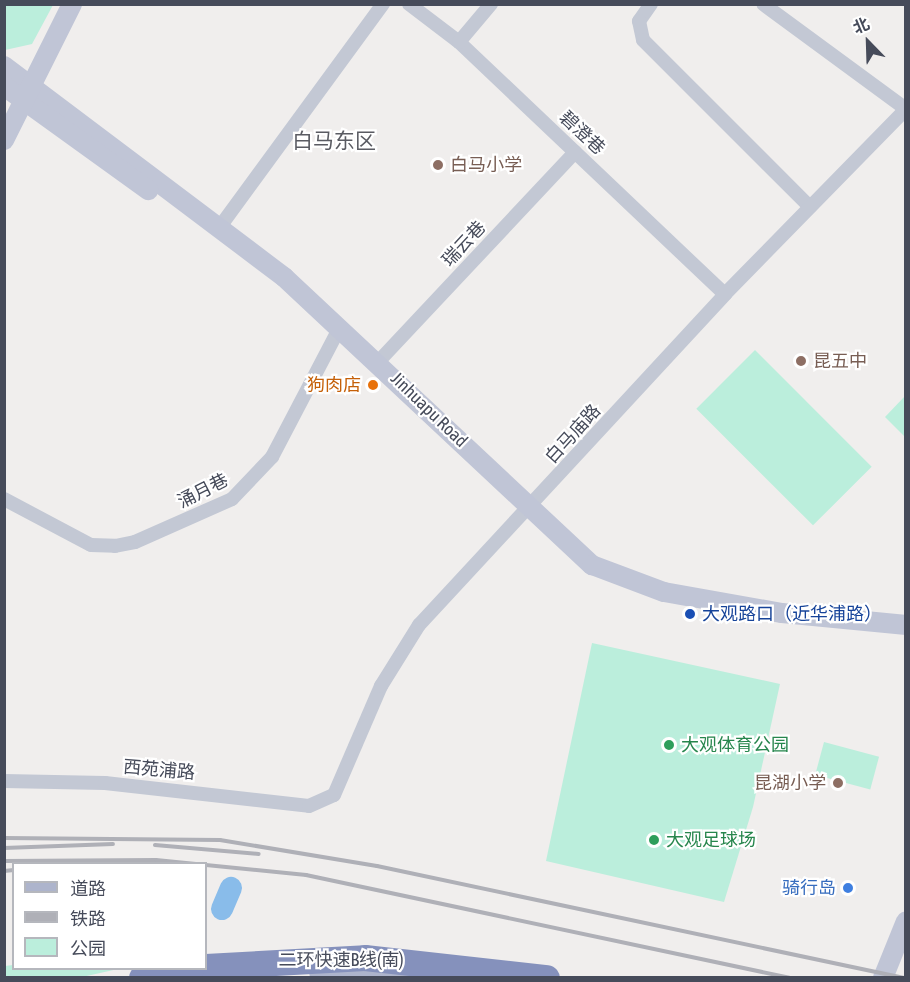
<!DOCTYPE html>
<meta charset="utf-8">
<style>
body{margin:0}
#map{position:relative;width:910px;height:982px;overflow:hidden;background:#f0eeed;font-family:"Asap Condensed","Noto Sans SC",sans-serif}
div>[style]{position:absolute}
.green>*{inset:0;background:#bbeedc;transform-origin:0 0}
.river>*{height:22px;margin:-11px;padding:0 11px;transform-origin:11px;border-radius:11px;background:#89bcea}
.street>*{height:14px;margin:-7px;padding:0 7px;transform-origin:7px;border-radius:7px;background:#c3c8d4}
.secondary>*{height:20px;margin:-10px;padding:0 10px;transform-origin:10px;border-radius:10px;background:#c0c5d6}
.primary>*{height:22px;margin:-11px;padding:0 11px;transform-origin:11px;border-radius:11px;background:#adb4cc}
.highway>*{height:26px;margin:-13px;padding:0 13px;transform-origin:13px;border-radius:13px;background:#8591bc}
.rail>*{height:4px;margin:-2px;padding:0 2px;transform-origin:2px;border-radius:2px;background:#afb0b7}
.dots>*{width:16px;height:16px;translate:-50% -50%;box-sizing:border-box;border:3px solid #fff;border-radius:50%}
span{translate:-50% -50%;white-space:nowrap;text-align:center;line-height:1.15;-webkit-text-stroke:4.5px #fff;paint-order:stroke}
.street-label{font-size:18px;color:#464b5a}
.education-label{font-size:18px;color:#785e54}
.left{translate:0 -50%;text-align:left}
.right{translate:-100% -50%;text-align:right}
.food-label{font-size:18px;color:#c56008}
.transit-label{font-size:18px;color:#164399}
.leisure-label{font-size:18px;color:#27864d}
.shop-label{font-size:18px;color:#366cbe}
.quarter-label{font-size:21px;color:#5a5b62}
.frame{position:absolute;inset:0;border:6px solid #464b5a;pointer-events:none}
.legend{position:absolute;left:12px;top:862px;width:195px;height:108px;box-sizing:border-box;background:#fff;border:2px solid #b5b7bd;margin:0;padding:8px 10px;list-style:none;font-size:18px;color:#464b5a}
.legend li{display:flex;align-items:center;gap:12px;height:30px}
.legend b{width:30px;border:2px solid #b5b7bd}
.north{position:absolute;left:838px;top:12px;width:60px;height:60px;-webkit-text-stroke:4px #fff;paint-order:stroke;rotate:337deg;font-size:16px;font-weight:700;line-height:24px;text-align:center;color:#464b5a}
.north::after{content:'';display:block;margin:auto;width:21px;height:27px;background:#464b5a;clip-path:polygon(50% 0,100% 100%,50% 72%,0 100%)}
</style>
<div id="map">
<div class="green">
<div style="clip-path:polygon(4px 5px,5px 4px,53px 5px,32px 44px,5px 50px)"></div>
<div style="left:755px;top:350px;width:165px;height:83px;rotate:45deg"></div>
<div style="clip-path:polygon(905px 396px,905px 437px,885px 417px)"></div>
<div style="clip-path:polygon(592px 643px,780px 684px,753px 807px,724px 902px,546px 861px)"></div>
<div style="left:824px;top:742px;width:57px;height:34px;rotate:15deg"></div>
<div style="clip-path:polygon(13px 965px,14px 968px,118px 969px,82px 977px,5px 977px,5px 966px)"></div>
</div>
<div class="river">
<div style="left:222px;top:909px;width:23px;rotate:-67deg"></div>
</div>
<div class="street">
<div style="left:409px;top:4px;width:63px;rotate:37.2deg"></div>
<div style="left:459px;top:42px;width:366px;rotate:43.5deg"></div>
<div style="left:651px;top:4px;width:21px;rotate:125deg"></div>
<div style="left:639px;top:21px;width:19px;rotate:78deg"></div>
<div style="left:643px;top:40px;width:236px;rotate:45deg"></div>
<div style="left:459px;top:42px;width:50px;rotate:-49.9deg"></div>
<div style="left:219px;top:228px;width:278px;rotate:-53.8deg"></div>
<div style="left:378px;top:362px;width:288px;rotate:-46.8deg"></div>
<div style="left:4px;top:499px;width:98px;rotate:27.9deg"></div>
<div style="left:91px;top:545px;width:24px;rotate:2deg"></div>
<div style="left:115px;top:546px;width:20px;rotate:-11deg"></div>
<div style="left:135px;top:542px;width:106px;rotate:-23.9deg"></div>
<div style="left:232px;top:499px;width:58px;rotate:-46.4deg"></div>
<div style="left:272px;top:457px;width:147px;rotate:-62.4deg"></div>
<div style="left:4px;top:781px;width:101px;rotate:1.1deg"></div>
<div style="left:105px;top:783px;width:205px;rotate:6.4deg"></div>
<div style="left:309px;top:806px;width:27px;rotate:-24deg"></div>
<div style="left:334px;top:795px;width:119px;rotate:-66.7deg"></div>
<div style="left:381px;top:686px;width:72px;rotate:-58.1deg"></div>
<div style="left:419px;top:625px;width:451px;rotate:-47.2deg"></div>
<div style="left:725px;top:294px;width:259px;rotate:-45.6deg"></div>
<div style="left:906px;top:109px;width:177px;rotate:-143.7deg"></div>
</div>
<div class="secondary">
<div style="left:4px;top:66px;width:351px;rotate:37deg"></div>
<div style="left:284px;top:277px;width:422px;rotate:43.1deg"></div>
<div style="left:592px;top:565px;width:77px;rotate:20.6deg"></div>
<div style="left:664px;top:592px;width:120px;rotate:10.1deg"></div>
<div style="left:782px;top:613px;width:125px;rotate:5.5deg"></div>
<div style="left:4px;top:86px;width:178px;rotate:35.8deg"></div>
<div style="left:4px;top:140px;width:152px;rotate:-63.4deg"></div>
<div style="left:883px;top:978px;width:61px;rotate:-68deg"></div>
</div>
<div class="primary">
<div style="left:320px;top:972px;width:93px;rotate:1.8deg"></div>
</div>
<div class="highway">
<div style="left:206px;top:967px;width:159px;rotate:-3.2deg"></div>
<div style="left:365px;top:958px;width:183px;rotate:6.3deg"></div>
<div style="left:142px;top:978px;width:51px;rotate:-11.3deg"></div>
</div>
<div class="rail">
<div style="left:4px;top:838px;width:216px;rotate:0.5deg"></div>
<div style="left:220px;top:840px;width:159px;rotate:9.4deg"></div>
<div style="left:377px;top:866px;width:539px;rotate:12deg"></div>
<div style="left:155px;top:845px;width:104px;rotate:4.9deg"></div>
<div style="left:4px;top:848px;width:109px;rotate:-2.1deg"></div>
<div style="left:4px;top:861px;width:152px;rotate:-0.4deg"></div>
<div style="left:156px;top:860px;width:151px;rotate:5.7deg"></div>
<div style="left:306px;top:875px;width:494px;rotate:12deg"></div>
<div style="left:4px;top:871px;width:10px;rotate:-6deg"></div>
</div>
<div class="dots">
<div style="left:438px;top:165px;background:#8d6e63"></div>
<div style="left:801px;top:361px;background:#8d6e63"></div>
<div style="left:373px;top:385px;background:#e8710a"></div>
<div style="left:690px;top:614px;background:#1a4fb4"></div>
<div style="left:669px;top:745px;background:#2e9e5b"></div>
<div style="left:838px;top:783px;background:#8d6e63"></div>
<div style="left:654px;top:840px;background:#2e9e5b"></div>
<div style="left:848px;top:888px;background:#3f7fe0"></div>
</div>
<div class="street-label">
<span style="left:582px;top:133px;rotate:43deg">碧澄巷</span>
<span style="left:464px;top:244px;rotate:-47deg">瑞云巷</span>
<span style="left:429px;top:410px;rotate:44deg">Jinhuapu Road</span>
<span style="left:573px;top:434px;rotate:-48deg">白马庙路</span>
<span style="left:203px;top:491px;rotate:-27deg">涌月巷</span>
<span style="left:159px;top:770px;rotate:5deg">西苑浦路</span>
<span style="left:341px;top:960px">二环快速B线(南)</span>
</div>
<div class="education-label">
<span class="left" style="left:450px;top:165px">白马小学</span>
<span class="left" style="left:813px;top:361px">昆五中</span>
<span class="right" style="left:826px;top:783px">昆湖小学</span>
</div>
<div class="food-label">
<span class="right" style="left:361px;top:385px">狗肉店</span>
</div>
<div class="transit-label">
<span class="left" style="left:702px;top:614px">大观路口（近华浦路）</span>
</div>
<div class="leisure-label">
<span class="left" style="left:681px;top:745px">大观体育公园</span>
<span class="left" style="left:666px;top:840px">大观足球场</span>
</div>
<div class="shop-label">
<span class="right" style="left:836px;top:888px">骑行岛</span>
</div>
<div class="quarter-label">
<span style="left:334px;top:140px">白马东区</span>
</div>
<div class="frame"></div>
<ul class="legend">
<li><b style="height:8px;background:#adb4cc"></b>道路</li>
<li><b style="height:8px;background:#afb0b7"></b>铁路</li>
<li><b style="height:16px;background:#bbeedc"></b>公园</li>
</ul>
<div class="north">北</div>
</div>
